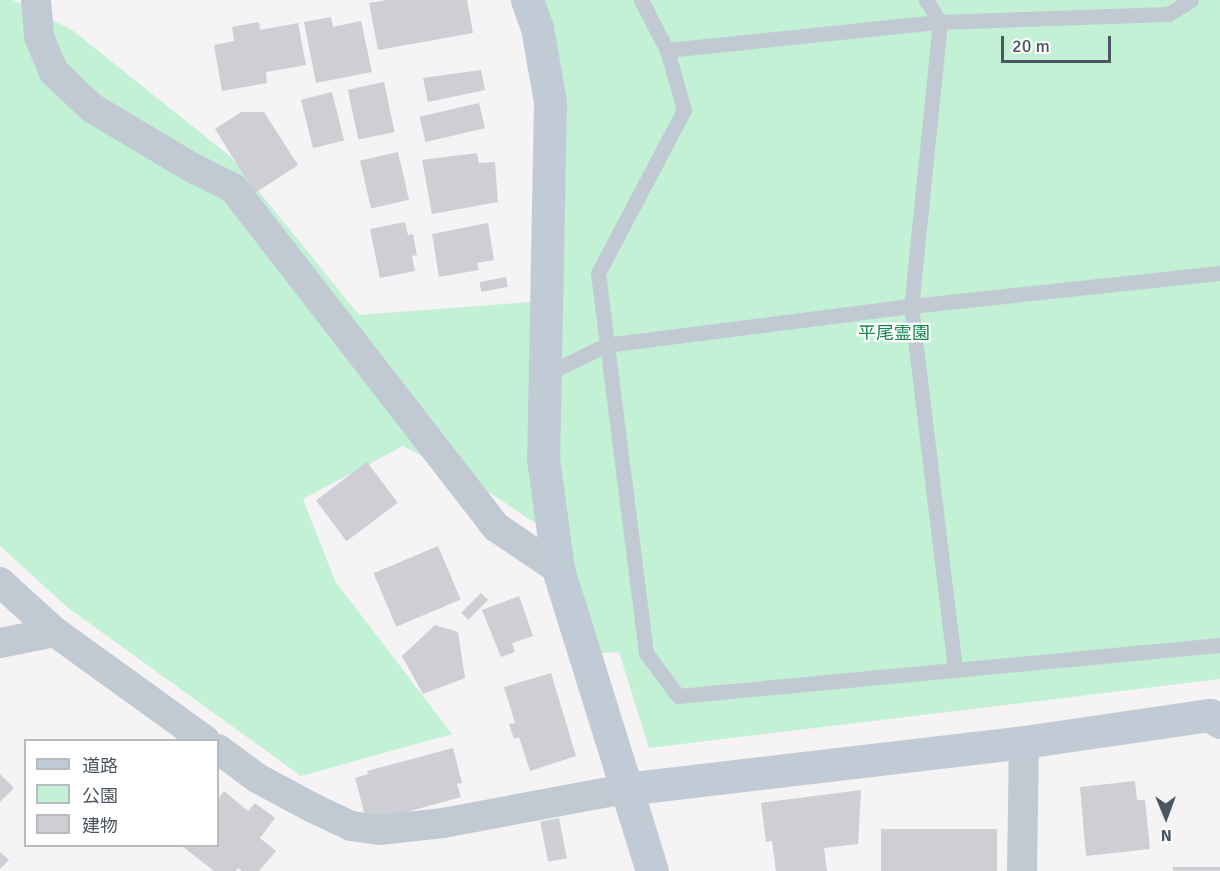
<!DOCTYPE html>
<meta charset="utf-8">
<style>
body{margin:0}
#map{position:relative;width:1220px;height:871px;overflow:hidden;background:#f5f3f3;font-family:Signika,"Noto Sans JP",sans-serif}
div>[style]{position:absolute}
.green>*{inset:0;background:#c3f1d5}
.building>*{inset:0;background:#cdcfd5;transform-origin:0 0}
.lane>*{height:15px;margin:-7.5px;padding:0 7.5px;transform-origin:7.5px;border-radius:7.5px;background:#c1cad2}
.street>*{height:30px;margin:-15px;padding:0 15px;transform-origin:15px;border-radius:15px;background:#c1cad2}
.secondary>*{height:33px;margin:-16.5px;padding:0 16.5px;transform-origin:16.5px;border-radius:16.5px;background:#c1cbd6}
span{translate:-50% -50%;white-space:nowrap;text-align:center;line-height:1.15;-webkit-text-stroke:4.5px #fff;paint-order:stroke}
.park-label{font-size:18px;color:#17864f}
.legend{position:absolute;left:24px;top:739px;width:195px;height:108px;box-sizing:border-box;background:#fff;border:2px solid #b7bbc0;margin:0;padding:8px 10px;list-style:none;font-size:18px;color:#4a5661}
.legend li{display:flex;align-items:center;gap:12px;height:30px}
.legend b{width:30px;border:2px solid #b7bbc0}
.north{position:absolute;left:1136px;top:787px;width:60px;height:60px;-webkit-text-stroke:4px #fff;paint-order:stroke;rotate:179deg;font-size:16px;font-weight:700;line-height:24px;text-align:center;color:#4a5661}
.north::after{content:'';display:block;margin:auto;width:21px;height:27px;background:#4a5661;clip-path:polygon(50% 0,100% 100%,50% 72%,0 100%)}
.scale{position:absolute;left:1001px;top:36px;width:110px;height:27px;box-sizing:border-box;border:3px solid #4a5661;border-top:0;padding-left:8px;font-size:18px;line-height:21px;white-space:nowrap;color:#4a5661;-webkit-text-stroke:4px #fff;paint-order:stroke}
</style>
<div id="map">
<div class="green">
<div style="clip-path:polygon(0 0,13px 0,72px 30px,231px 157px,359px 315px,558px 300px,565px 88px,536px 0,1220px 0,1220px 679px,649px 748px,619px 652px,600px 653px,553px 535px,484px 489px,403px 446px,303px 499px,335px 581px,452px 734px,301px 776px,67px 607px,0 546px)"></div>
</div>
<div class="building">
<div style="clip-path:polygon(387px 0,467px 0,473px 33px,378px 50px,369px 3px)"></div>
<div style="clip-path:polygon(331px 17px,333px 27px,361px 21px,372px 72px,316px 83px,304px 22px)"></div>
<div style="clip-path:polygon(259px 22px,260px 30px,298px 23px,306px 65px,266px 72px,267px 83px,222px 91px,214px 45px,234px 41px,232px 27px)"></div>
<div style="clip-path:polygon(481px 70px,485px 90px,428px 102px,423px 78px)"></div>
<div style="left:384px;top:82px;width:51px;height:37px;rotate:78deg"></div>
<div style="left:332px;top:92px;width:50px;height:32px;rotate:76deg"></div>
<div style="left:479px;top:103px;width:26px;height:61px;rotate:77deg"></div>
<div style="clip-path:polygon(241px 112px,264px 112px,298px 165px,255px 193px,215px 129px)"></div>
<div style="left:398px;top:152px;width:49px;height:39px;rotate:77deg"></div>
<div style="clip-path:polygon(477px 153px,479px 163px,495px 162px,498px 202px,432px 214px,422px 160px)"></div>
<div style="clip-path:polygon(405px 222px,408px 235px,413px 234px,417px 255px,412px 256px,415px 271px,380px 278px,370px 229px)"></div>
<div style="clip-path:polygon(488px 223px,494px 260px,477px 263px,479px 270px,439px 277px,432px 234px)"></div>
<div style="left:506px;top:277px;width:10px;height:27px;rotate:79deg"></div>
<div style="left:367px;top:462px;width:51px;height:64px;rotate:53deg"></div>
<div style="left:438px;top:546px;width:58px;height:70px;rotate:67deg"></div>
<div style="left:481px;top:593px;width:10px;height:28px;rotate:45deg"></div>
<div style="clip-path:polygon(519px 596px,533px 636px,512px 643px,515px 652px,501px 657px,482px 610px)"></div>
<div style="clip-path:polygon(435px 625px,458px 632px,465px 678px,423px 694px,402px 656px)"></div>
<div style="clip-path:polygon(551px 673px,576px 756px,530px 771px,519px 737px,514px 739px,509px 724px,515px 723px,504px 687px)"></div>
<div style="clip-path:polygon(453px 748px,462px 783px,457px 784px,461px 797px,367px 823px,355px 778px,368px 774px,367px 771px)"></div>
<div style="clip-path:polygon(0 774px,14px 788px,0 802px)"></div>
<div style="clip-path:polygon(1135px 781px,1137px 800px,1145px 800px,1150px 849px,1086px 856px,1080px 787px)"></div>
<div style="clip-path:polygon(861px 790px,858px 844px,824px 848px,827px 871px,776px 871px,772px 841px,766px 842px,761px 803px)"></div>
<div style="clip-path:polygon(224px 791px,248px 811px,255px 803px,275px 818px,260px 838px,276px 851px,259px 871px,242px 871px,238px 868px,236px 871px,214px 871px,182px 846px,218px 846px,218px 799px)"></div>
<div style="left:559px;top:818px;width:41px;height:19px;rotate:79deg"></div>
<div style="left:881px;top:829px;width:116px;height:42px"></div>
<div style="clip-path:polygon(0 852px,9px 860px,0 869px)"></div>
<div style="left:1173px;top:867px;width:47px;height:4px"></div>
</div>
<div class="lane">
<div style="left:641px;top:0;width:56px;rotate:62.5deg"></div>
<div style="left:667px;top:50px;width:62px;rotate:74.2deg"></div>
<div style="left:684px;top:110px;width:184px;rotate:117.8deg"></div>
<div style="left:598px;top:273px;width:383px;rotate:82.8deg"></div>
<div style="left:646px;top:653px;width:54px;rotate:53.3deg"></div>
<div style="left:678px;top:696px;width:544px;rotate:-5.38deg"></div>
<div style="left:926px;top:0;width:26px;rotate:58deg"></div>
<div style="left:940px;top:22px;width:285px;rotate:95.8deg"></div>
<div style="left:911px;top:306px;width:367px;rotate:83.1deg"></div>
<div style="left:667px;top:50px;width:274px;rotate:-5.9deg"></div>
<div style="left:940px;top:22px;width:228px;rotate:-2deg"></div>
<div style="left:1168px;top:14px;width:27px;rotate:-31deg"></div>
<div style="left:544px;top:375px;width:69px;rotate:-25.8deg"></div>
<div style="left:606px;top:345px;width:307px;rotate:-7.3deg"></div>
<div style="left:911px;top:306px;width:311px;rotate:-6.1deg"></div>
</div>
<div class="street">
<div style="left:36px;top:0;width:37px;rotate:85deg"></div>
<div style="left:39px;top:37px;width:38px;rotate:67deg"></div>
<div style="left:54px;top:72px;width:52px;rotate:43.5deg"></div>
<div style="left:92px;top:108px;width:115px;rotate:30.8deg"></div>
<div style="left:191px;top:167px;width:47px;rotate:26.6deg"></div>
<div style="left:233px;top:188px;width:429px;rotate:52.2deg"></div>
<div style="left:496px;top:527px;width:75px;rotate:34.1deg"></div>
<div style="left:0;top:582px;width:74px;rotate:42.3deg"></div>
<div style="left:55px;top:632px;width:185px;rotate:35.8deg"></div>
<div style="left:0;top:643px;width:56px;rotate:-11.3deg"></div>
<div style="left:218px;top:749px;width:49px;rotate:36.6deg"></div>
<div style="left:257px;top:778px;width:64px;rotate:28.2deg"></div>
<div style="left:313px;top:808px;width:42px;rotate:25.3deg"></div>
<div style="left:351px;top:826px;width:28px;rotate:8deg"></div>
<div style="left:379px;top:830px;width:64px;rotate:-6.2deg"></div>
<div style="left:443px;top:823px;width:185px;rotate:-10.6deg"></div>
<div style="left:1022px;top:871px;width:129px;rotate:-89.1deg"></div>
</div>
<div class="secondary">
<div style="left:527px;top:0;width:30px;rotate:70deg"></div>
<div style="left:537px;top:28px;width:75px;rotate:80deg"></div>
<div style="left:550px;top:102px;width:356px;rotate:91.1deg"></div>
<div style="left:543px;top:458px;width:112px;rotate:82.3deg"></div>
<div style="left:558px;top:569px;width:316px;rotate:72.7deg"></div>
<div style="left:625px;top:789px;width:402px;rotate:-6.7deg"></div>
<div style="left:1024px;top:742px;width:188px;rotate:-8.3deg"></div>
<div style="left:1210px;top:715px;width:12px;rotate:35deg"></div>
</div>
<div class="park-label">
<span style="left:894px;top:333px">平尾霊園</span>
</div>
<ul class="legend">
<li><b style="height:8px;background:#c1cbd6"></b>道路</li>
<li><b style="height:16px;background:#c3f1d5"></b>公園</li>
<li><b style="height:16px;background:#cdcfd5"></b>建物</li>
</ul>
<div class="north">N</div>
<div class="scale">20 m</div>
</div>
